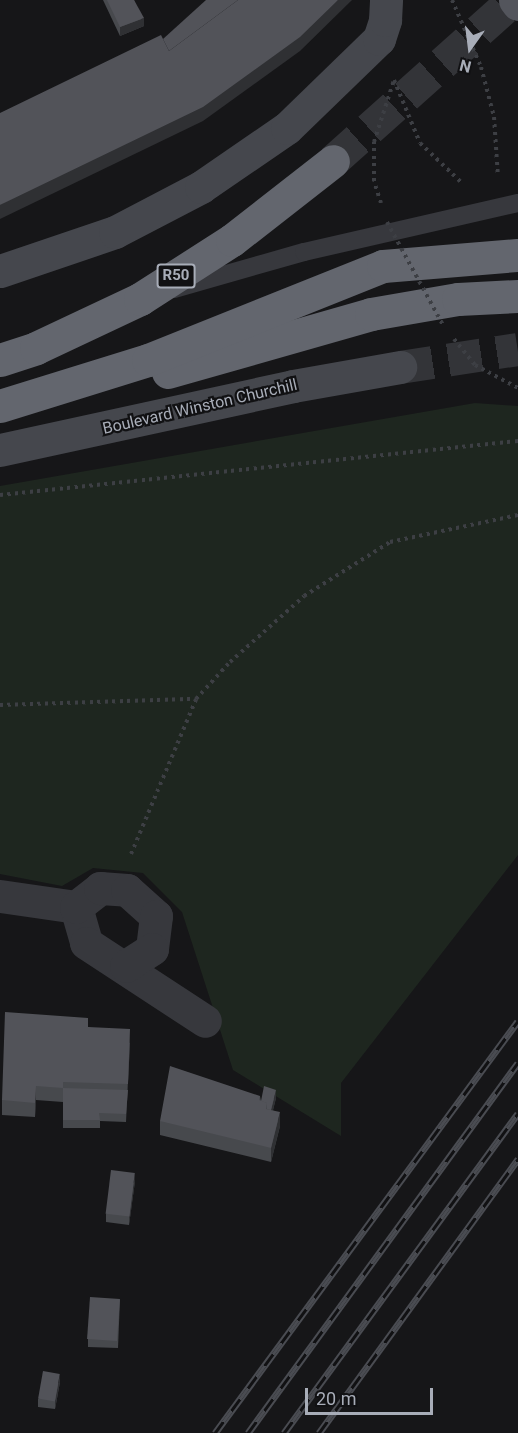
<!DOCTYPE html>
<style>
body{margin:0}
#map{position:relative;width:518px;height:1433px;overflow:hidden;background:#161618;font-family:Roboto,sans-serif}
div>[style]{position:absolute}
.green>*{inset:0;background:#1e261f}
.secondary-tunnel>*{height:33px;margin-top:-16.5px;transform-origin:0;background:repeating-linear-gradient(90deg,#333438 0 33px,transparent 0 49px)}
.highway-tunnel>*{height:33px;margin-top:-16.5px;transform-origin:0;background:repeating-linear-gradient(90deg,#333438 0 33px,transparent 0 49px)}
.path>*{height:4px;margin-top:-2px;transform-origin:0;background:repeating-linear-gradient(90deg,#3d3f44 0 3px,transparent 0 7.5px)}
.lane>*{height:18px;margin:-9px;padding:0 9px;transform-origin:9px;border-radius:9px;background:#37383d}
.street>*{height:33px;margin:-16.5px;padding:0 16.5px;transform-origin:16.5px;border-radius:16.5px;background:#37383d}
.secondary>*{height:33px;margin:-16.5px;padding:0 16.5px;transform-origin:16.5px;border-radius:16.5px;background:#45474d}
.primary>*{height:33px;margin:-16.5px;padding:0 16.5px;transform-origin:16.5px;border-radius:16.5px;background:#53555c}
.highway>*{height:33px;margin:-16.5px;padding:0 16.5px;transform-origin:16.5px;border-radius:16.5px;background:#63666e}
.rail>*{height:7px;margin-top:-3.5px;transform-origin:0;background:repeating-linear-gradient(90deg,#111113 0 14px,#4a4c52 0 28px);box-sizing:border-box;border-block:2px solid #4a4c52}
.path-bridge>*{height:4px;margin-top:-2px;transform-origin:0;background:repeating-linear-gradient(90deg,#3d3f44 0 3px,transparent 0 7.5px)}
.wall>*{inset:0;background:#47494d}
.shaded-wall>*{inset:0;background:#2f3033}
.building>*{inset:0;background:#525359;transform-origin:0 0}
span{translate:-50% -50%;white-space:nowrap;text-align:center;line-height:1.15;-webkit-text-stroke:4.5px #111113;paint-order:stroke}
.shield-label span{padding:2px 4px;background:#111113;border:2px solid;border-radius:4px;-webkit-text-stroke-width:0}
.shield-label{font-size:15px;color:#a8adb8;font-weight:700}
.street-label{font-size:16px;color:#a8adb8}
.north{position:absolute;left:440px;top:18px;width:60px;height:60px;-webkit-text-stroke:4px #111113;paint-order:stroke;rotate:194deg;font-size:16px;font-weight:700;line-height:24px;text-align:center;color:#a8adb8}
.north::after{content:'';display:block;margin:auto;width:21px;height:27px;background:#a8adb8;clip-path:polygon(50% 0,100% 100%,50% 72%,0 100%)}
.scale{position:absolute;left:305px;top:1388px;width:128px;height:27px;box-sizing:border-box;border:3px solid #a8adb8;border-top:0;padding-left:8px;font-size:18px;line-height:21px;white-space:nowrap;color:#a8adb8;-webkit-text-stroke:4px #111113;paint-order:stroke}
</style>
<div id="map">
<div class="green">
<div style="clip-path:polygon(475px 403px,518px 406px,518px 855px,341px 1083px,341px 1136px,233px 1070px,182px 912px,143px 873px,93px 868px,62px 886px,0 874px,0 486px)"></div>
</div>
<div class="secondary-tunnel">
<div style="left:400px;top:367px;width:119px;rotate:-8.7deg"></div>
</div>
<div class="highway-tunnel">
<div style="left:333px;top:161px;width:241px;rotate:-41.8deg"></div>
</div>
<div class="path">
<div style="left:452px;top:0;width:73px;rotate:66.6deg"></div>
<div style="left:481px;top:67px;width:52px;rotate:75.4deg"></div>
<div style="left:494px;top:117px;width:60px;rotate:86.2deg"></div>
<div style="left:394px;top:80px;width:68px;rotate:67.6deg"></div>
<div style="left:420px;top:143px;width:59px;rotate:43.6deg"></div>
<div style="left:381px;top:203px;width:23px;rotate:-108deg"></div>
<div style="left:374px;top:181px;width:39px;rotate:-90deg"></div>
<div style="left:374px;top:142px;width:65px;rotate:-72.1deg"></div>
<div style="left:454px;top:339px;width:33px;rotate:51deg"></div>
<div style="left:475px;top:365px;width:49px;rotate:28.1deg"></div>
<div style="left:0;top:495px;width:521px;rotate:-5.95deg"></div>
<div style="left:0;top:705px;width:196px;rotate:-1.8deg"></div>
<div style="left:196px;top:699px;width:50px;rotate:-47.4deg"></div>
<div style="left:230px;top:662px;width:99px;rotate:-41.7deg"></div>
<div style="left:304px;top:596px;width:102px;rotate:-32.1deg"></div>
<div style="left:390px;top:542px;width:131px;rotate:-11.9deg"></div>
<div style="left:131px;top:854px;width:168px;rotate:-67.2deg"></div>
</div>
<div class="lane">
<div style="left:174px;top:289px;width:135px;rotate:-15.9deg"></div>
<div style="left:304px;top:252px;width:220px;rotate:-12.9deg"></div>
</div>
<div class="street">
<div style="left:0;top:896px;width:77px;rotate:8.2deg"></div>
<div style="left:76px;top:907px;width:37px;rotate:74deg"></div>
<div style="left:86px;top:943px;width:142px;rotate:33.2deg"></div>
<div style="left:76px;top:907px;width:31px;rotate:-38deg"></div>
<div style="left:100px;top:888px;width:27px;rotate:4deg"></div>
<div style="left:127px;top:890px;width:39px;rotate:42deg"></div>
<div style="left:156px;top:916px;width:33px;rotate:97deg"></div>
<div style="left:152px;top:949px;width:31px;rotate:147deg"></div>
</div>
<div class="secondary">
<div style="left:0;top:271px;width:121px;rotate:-18.7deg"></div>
<div style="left:115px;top:232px;width:97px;rotate:-27.6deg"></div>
<div style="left:201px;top:187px;width:104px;rotate:-34.5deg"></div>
<div style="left:287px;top:128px;width:128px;rotate:-44.1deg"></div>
<div style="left:379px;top:39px;width:20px;rotate:-72deg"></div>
<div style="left:385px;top:20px;width:20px;rotate:-87deg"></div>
<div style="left:0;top:450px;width:300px;rotate:-12.3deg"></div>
<div style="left:293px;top:386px;width:109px;rotate:-10.1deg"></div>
</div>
<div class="primary">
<div style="left:515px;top:0;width:5px;rotate:53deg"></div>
</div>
<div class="highway">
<div style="left:0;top:360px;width:38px;rotate:-18deg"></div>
<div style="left:36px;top:348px;width:115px;rotate:-25.2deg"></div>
<div style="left:140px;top:299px;width:109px;rotate:-32.7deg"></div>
<div style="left:232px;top:240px;width:128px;rotate:-38deg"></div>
<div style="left:168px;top:372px;width:211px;rotate:-15.9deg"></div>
<div style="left:371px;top:314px;width:88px;rotate:-9.8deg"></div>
<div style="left:458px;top:299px;width:60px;rotate:-2.9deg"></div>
<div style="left:0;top:406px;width:155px;rotate:-17.3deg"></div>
<div style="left:148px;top:360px;width:253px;rotate:-21.8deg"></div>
<div style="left:383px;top:266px;width:135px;rotate:-4.7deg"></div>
</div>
<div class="rail">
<div style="left:215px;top:1433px;width:511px;rotate:-53.67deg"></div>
<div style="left:248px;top:1433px;width:458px;rotate:-53.9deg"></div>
<div style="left:284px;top:1433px;width:396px;rotate:-53.8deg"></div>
<div style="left:319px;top:1433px;width:339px;rotate:-54deg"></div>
</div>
<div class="path-bridge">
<div style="left:387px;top:222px;width:119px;rotate:61.5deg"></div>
</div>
<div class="wall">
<div style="clip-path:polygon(103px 0,134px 0,144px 26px,120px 36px)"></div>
<div style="clip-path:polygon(88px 1027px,130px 1043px,126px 1122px,100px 1121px,100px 1128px,63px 1128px,63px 1098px,63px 1102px,36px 1100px,35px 1117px,2px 1115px,2px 1100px)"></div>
<div style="clip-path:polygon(260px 1096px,261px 1101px,276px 1098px,273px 1110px,280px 1126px,271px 1162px,160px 1135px,160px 1121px)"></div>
<div style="clip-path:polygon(135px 1181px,129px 1225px,106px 1222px,106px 1214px)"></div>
<div style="clip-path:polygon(120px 1299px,118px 1348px,88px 1347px,88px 1339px)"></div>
<div style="clip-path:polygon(60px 1382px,55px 1409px,38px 1407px,38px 1399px)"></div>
</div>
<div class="shaded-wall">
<div style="clip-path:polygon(338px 0,352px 0,300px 51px,203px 121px,0 219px,0 205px)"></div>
<div style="clip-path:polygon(144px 18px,144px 26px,120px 36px,120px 27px)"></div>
<div style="clip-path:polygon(130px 1029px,130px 1043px,126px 1122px)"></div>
<div style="clip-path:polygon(36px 1086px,36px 1100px,35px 1117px,35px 1103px)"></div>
<div style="clip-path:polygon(276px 1090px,276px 1098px,271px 1118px,271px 1110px)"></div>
<div style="clip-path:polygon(280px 1112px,280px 1126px,271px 1162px,271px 1148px)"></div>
<div style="clip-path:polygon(135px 1173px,135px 1181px,129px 1225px,129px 1217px)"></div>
<div style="clip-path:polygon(60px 1374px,60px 1382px,55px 1409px,55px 1401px)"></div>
</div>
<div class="building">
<div style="clip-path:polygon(107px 0,134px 0,144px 18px,120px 27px)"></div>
<div style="clip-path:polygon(206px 0,238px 0,169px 51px,163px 39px)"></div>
<div style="clip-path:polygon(238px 0,338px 0,300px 37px,203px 107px,0 205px,0 113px,161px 35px,169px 51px)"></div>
<div style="clip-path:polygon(5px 1012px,88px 1018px,88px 1027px,130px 1029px,128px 1084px,63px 1082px,63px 1088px,36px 1086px,35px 1103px,2px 1100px)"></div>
<div style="clip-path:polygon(170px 1066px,260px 1096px,259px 1100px,267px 1103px,266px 1109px,280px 1112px,271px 1148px,160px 1121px)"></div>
<div style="clip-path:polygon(264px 1086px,276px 1090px,271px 1110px,267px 1109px,267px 1103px,261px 1101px)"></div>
<div style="clip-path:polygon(63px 1088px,128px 1090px,126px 1114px,99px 1113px,100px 1120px,63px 1120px)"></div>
<div style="left:111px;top:1170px;width:24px;height:44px;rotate:7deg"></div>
<div style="left:90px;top:1297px;width:30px;height:42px;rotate:4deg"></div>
<div style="left:43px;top:1371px;width:17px;height:28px;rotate:10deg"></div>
</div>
<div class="shield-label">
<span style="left:176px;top:276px">R50</span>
</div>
<div class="street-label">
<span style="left:200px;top:407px;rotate:-13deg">Boulevard Winston Churchill</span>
</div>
<div class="north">N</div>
<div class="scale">20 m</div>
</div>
